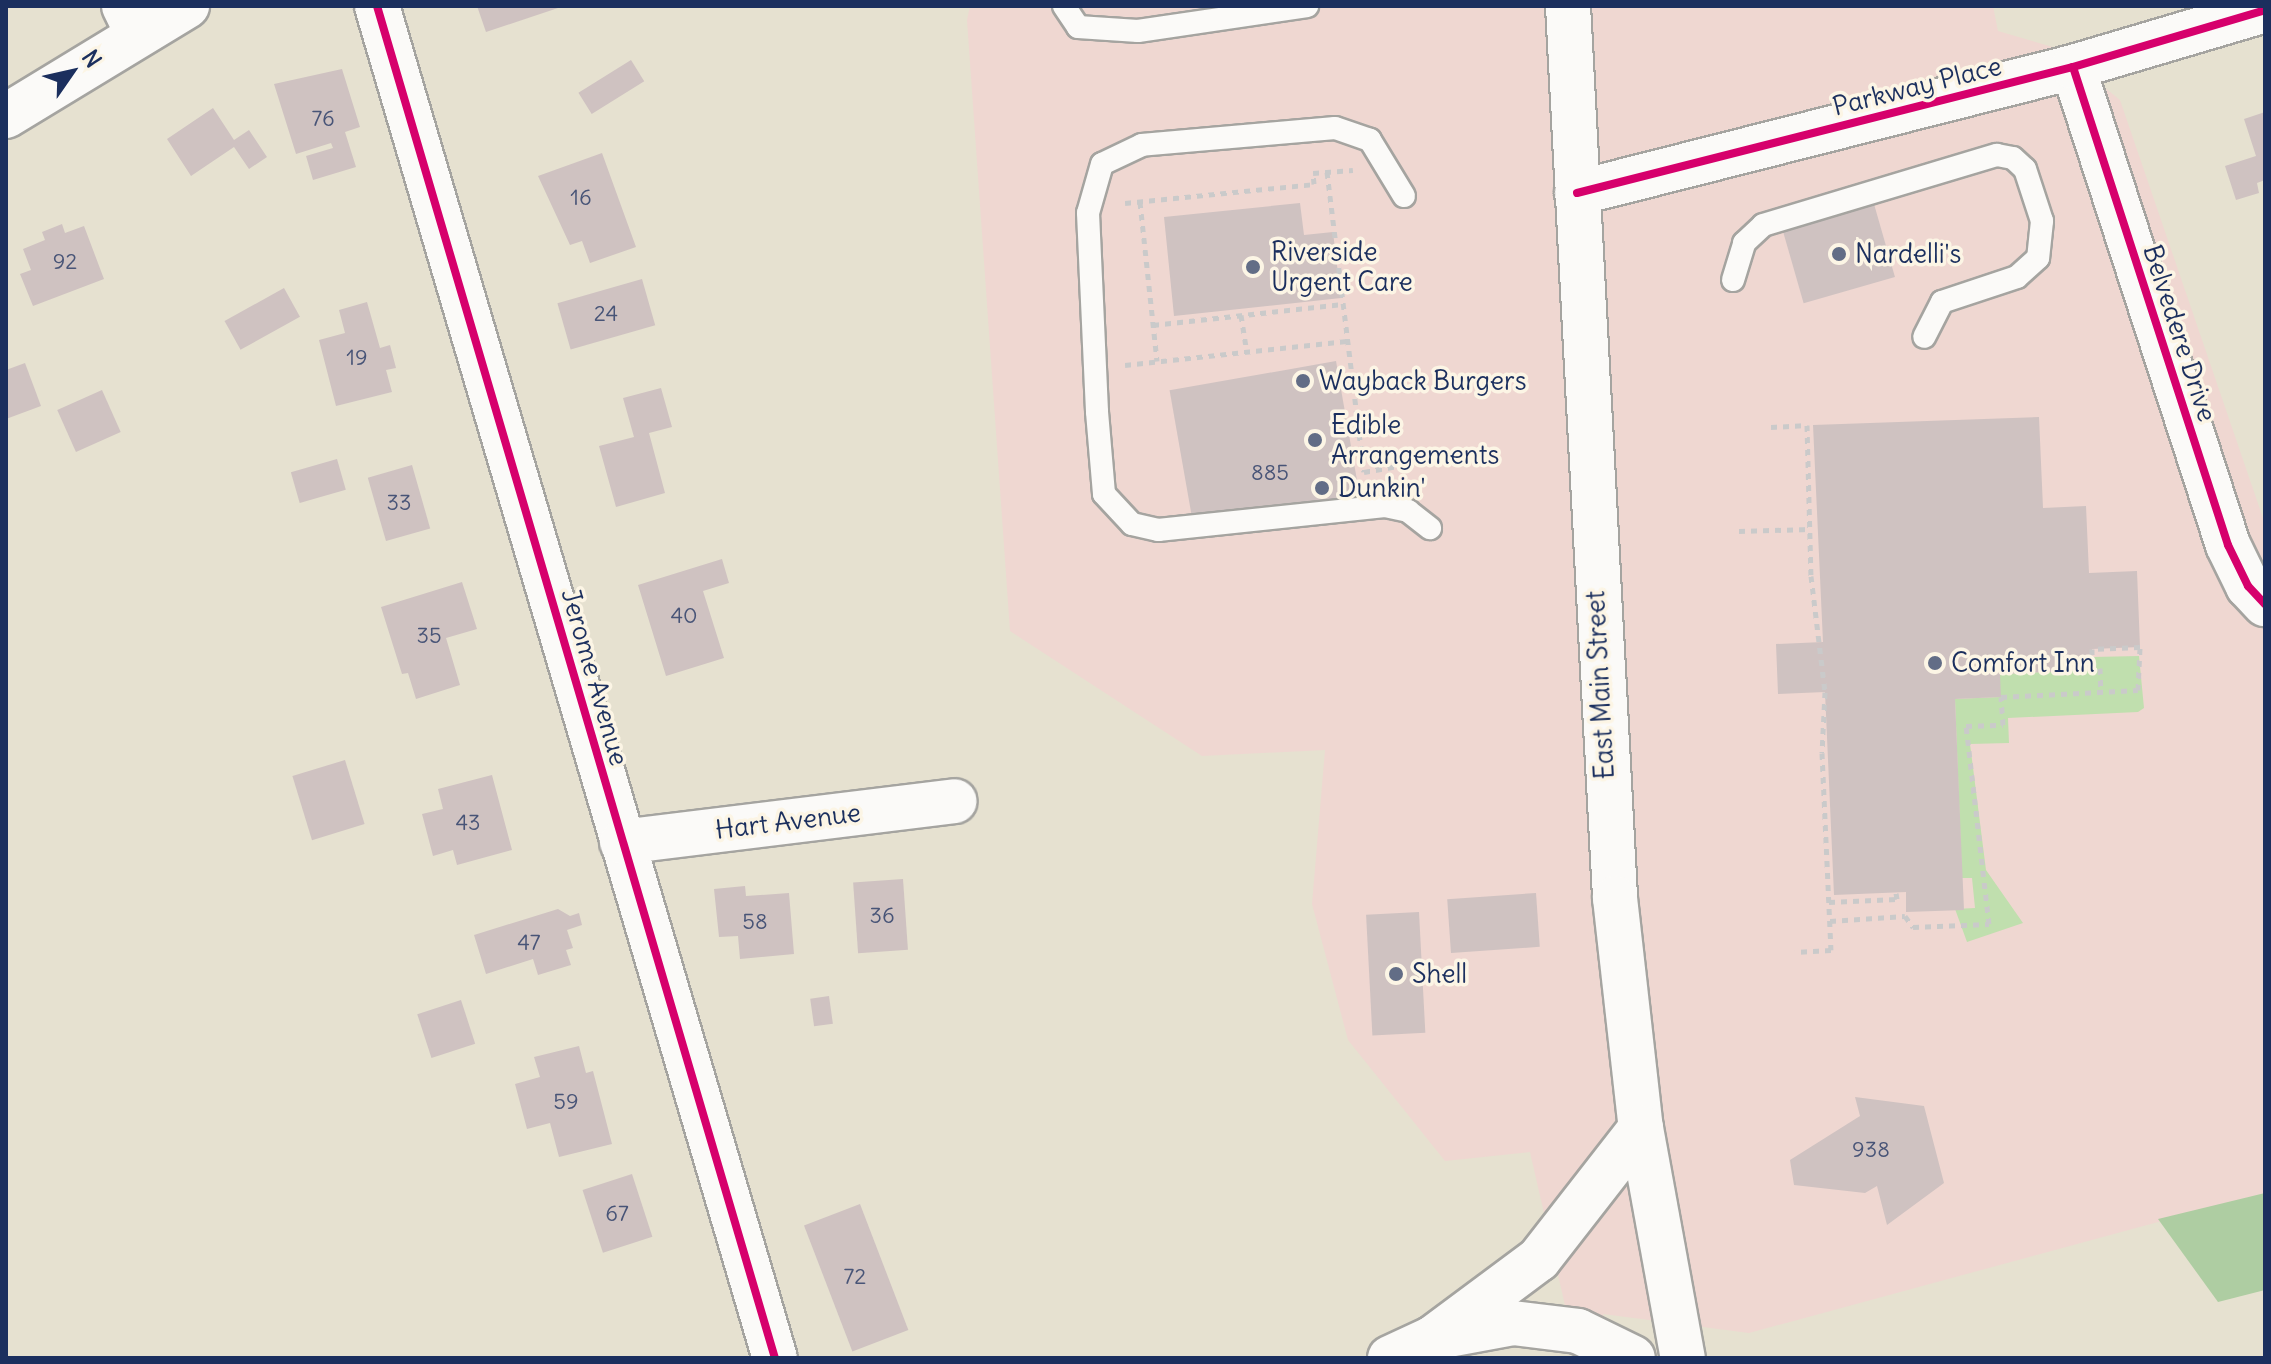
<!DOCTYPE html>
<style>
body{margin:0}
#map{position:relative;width:2271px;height:1364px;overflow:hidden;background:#e6e1d0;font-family:Delius,sans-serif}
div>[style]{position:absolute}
.built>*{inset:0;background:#efd7d1}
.green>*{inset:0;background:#c0dfae}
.forest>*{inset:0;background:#aecda2}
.building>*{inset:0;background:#cfc2c1;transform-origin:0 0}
.path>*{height:5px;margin-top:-2.5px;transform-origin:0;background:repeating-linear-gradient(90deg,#cacaca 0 6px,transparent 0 12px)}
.roads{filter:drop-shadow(2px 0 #a5a4a0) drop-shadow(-2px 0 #a5a4a0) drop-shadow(0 2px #a5a4a0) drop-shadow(0 -2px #a5a4a0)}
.service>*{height:22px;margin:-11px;padding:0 11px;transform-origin:11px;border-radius:11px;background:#fbfaf8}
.minor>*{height:44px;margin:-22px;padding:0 22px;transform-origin:22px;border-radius:22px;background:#fbfaf8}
.secondary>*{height:44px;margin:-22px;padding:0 22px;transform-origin:22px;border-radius:22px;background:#fbfaf8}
.primary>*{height:44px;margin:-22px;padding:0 22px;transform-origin:22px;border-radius:22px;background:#fbfaf8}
.motorway>*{height:44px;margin:-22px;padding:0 22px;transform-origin:22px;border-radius:22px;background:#fbfaf8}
.cycleway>*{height:8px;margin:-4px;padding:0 4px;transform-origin:4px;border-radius:4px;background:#d6006c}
.dots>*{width:22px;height:22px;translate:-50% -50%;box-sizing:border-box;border:4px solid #fcf5e5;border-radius:50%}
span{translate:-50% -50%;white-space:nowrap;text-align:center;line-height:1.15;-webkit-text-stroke:7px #fcf5e5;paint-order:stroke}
.number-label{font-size:22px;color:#485477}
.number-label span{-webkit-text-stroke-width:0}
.street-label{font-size:26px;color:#1b2f5e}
.poi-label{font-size:26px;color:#1b2f5e}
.left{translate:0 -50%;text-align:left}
.frame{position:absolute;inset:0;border:8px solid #1b2f5e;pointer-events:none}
.north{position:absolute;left:32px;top:32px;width:80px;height:80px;-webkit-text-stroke:6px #fcf5e5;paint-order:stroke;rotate:56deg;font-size:22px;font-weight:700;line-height:32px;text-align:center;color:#1b2f5e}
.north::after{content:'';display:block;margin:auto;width:28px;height:36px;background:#1b2f5e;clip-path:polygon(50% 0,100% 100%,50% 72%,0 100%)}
</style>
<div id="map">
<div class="built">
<div style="clip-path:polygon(970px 6px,1993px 6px,1998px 31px,2056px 48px,2120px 100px,2265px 524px,2265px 1193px,1749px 1333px,1603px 1314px,1617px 1358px,1577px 1358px,1530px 1152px,1445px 1161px,1348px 1040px,1312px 904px,1325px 750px,1202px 756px,1010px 631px,967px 20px)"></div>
</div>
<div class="green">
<div style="clip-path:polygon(2139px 656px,2144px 708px,2138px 712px,2008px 718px,2009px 743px,1970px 744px,1986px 870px,2023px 923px,1967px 942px,1955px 909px,1975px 908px,1972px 878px,1962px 878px,1955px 699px,2000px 697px,2000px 674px,2092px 670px,2092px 657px)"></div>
</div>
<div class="forest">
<div style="clip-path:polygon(2265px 1193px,2265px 1290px,2218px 1302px,2158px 1219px)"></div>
</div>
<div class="building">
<div style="clip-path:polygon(477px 6px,561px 6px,561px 7px,486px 32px)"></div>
<div style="left:631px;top:60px;width:25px;height:62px;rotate:58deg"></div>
<div style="clip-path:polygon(342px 69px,360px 127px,345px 132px,356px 167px,313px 180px,306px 156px,333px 148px,331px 143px,296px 154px,274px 84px)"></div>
<div style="clip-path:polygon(213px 108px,234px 140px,249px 130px,267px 157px,249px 169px,234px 147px,191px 176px,167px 139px)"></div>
<div style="clip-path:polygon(2265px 112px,2265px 180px,2257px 183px,2259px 193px,2236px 200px,2225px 166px,2256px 156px,2244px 119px)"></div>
<div style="clip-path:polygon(602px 153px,636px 247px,590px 263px,582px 241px,570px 245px,538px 176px)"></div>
<div style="clip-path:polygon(1300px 203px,1304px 235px,1333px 232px,1341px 298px,1174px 316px,1164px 217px)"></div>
<div style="left:1874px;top:204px;width:76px;height:95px;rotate:74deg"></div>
<div style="clip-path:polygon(62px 224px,65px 233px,84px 226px,104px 279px,33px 306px,20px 274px,31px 270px,23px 249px,45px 240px,42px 232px)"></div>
<div style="left:642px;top:279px;width:48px;height:88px;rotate:74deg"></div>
<div style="left:284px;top:288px;width:33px;height:68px;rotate:61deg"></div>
<div style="clip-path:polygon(367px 302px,380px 348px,390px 345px,396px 368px,386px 370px,392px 392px,336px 406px,319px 340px,345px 333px,339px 310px)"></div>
<div style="left:1336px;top:361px;width:148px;height:169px;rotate:80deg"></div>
<div style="clip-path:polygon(25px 363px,41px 406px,6px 419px,6px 370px)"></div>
<div style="clip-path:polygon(661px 388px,672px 427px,649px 433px,665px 493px,616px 507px,599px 446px,634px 437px,623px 398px)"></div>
<div style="left:102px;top:390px;width:46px;height:49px;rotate:66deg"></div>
<div style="clip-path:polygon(2039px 417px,2043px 508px,2086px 506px,2089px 573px,2137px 571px,2140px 647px,2092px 649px,2093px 670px,2000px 674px,2001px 697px,1955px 699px,1964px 910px,1906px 912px,1906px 892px,1834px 895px,1825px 692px,1778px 694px,1776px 644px,1823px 642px,1813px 425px)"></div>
<div style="left:337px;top:459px;width:32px;height:48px;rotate:74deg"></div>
<div style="left:412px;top:465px;width:66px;height:46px;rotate:74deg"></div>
<div style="clip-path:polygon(722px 559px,729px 583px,703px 591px,724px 658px,666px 676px,638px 585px)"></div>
<div style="clip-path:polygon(462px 582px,477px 629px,446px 638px,460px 685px,416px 699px,408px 673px,402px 674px,381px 607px)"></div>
<div style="left:345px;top:760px;width:67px;height:55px;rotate:73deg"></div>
<div style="clip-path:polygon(492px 775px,512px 850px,457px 865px,453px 850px,433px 856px,422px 814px,443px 809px,438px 789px)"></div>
<div style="left:903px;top:879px;width:71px;height:50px;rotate:86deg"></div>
<div style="clip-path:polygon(745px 886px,746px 896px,789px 893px,794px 954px,740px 959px,738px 936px,719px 937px,714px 889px)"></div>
<div style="left:1536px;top:893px;width:54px;height:89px;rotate:86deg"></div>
<div style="clip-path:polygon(558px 909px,570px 916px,579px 913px,582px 925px,567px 930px,573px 948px,566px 950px,571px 965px,538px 975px,533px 959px,486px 974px,474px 935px)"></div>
<div style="left:1419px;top:912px;width:121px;height:53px;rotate:87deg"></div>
<div style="left:829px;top:996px;width:28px;height:19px;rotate:82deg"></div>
<div style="left:461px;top:1000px;width:46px;height:46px;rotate:72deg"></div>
<div style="clip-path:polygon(579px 1046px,586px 1073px,593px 1071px,612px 1144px,559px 1157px,550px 1123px,527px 1129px,515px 1084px,540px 1077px,534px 1057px)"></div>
<div style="clip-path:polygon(1855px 1097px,1924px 1106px,1944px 1183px,1887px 1225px,1877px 1186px,1865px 1193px,1794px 1185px,1790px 1160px,1860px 1116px)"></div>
<div style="left:632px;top:1174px;width:66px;height:52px;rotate:72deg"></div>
<div style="left:860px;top:1204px;width:135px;height:60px;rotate:69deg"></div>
</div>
<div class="path">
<div style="left:1327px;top:172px;width:302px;rotate:83deg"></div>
<div style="left:1364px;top:472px;width:40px;rotate:-10deg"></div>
<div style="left:1140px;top:202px;width:160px;rotate:83.9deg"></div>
<div style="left:1125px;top:203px;width:190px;rotate:-5.7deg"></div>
<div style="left:1314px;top:184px;width:11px;rotate:-95deg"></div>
<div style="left:1313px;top:173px;width:40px;rotate:-4.3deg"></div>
<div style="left:1241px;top:315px;width:37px;rotate:81deg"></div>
<div style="left:1153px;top:325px;width:191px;rotate:-6.3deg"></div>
<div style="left:1125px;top:365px;width:223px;rotate:-6.2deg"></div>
<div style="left:1771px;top:427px;width:36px;rotate:-3deg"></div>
<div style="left:1807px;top:425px;width:151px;rotate:88.5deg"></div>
<div style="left:1811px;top:576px;width:117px;rotate:83.1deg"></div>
<div style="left:1825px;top:692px;width:61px;rotate:92.8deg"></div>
<div style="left:1822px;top:753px;width:197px;rotate:87.4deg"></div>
<div style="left:1831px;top:950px;width:36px;rotate:177deg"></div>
<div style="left:1739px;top:531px;width:71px;rotate:-1.6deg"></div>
<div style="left:2100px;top:668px;width:24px;rotate:88deg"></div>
<div style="left:1829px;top:902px;width:68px;rotate:-2.5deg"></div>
<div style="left:1897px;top:899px;width:6px;rotate:-99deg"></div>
<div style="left:1830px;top:921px;width:75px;rotate:-3.8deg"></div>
<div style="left:1905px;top:916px;width:14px;rotate:54deg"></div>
<div style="left:1913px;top:927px;width:76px;rotate:-2.3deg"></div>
<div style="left:1989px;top:924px;width:199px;rotate:-96.6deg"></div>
<div style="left:1966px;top:726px;width:37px;rotate:-2deg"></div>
<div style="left:2003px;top:725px;width:28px;rotate:-94deg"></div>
<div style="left:2001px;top:697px;width:137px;rotate:-2.9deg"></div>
<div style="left:2138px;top:690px;width:43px;rotate:-87.3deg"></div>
<div style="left:2140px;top:647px;width:48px;rotate:177.6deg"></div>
<div style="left:2092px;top:649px;width:8px;rotate:90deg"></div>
</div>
<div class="roads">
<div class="service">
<div style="left:1064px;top:6px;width:25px;rotate:56deg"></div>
<div style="left:1078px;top:27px;width:60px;rotate:3.8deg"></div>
<div style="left:1138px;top:31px;width:171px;rotate:-8.4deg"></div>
<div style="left:1404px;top:196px;width:66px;rotate:-121.3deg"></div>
<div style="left:1370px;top:140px;width:37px;rotate:-161deg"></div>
<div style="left:1335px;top:128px;width:194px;rotate:175deg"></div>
<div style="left:1142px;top:145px;width:44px;rotate:154.6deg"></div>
<div style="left:1102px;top:164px;width:51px;rotate:105.9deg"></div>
<div style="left:1088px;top:213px;width:199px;rotate:87.4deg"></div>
<div style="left:1097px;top:412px;width:82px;rotate:85.1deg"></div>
<div style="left:1104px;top:494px;width:41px;rotate:47deg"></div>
<div style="left:1132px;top:524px;width:27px;rotate:13deg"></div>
<div style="left:1158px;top:530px;width:228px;rotate:-6deg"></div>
<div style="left:1385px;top:506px;width:24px;rotate:12deg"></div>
<div style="left:1408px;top:511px;width:28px;rotate:38deg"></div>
<div style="left:1733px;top:280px;width:39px;rotate:-73deg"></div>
<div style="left:1744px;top:243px;width:26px;rotate:-43deg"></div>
<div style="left:1763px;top:225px;width:244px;rotate:-16.7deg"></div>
<div style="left:1997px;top:155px;width:16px;rotate:11deg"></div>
<div style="left:2013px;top:158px;width:16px;rotate:43deg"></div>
<div style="left:2025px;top:169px;width:55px;rotate:71.9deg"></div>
<div style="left:2042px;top:221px;width:37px;rotate:96deg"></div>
<div style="left:2038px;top:258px;width:28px;rotate:138deg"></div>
<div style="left:2017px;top:277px;width:79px;rotate:161.6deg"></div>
<div style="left:1942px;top:302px;width:39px;rotate:117deg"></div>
</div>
<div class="minor">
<div style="left:124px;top:6px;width:32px;rotate:64deg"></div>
<div style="left:377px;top:6px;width:1409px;rotate:73.6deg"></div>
<div style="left:2073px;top:67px;width:503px;rotate:72.03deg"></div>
<div style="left:2228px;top:545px;width:46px;rotate:64deg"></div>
<div style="left:2248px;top:586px;width:25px;rotate:47deg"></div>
<div style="left:1577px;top:193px;width:512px;rotate:-14.25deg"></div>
<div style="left:2073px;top:67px;width:200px;rotate:-16.5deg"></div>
<div style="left:622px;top:842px;width:335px;rotate:-7deg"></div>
</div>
<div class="secondary">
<div style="left:6px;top:116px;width:212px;rotate:-31.3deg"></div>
</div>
<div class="primary">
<div style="left:1568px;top:6px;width:893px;rotate:86.98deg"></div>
<div style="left:1615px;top:898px;width:231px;rotate:83.6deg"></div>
<div style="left:1641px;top:1128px;width:234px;rotate:79.7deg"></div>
</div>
<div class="motorway">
<div style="left:1433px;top:1338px;width:132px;rotate:-36.7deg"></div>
<div style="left:1539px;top:1259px;width:166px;rotate:-52.1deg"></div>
<div style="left:1390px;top:1358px;width:47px;rotate:-24.9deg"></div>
<div style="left:1433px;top:1338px;width:81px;rotate:-10.6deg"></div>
<div style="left:1513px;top:1323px;width:65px;rotate:7deg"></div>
<div style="left:1578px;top:1331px;width:61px;rotate:26.1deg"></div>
</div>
</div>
<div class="cycleway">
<div style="left:377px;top:6px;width:1409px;rotate:73.6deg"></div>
<div style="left:2073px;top:67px;width:503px;rotate:72.03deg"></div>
<div style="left:2228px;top:545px;width:46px;rotate:64deg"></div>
<div style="left:2248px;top:586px;width:25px;rotate:47deg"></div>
<div style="left:1577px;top:193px;width:512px;rotate:-14.25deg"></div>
<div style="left:2073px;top:67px;width:200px;rotate:-16.5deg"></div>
</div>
<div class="dots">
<div style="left:1839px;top:254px;background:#626d86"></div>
<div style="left:1253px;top:267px;background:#626d86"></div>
<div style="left:1303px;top:381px;background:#626d86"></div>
<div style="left:1315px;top:440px;background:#626d86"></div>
<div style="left:1322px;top:488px;background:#626d86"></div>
<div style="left:1935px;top:663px;background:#626d86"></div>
<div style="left:1396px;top:974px;background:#626d86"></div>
</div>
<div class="number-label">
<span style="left:323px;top:119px">76</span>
<span style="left:581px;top:198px">16</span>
<span style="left:65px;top:262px">92</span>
<span style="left:606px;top:314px">24</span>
<span style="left:357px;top:358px">19</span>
<span style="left:1270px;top:473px">885</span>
<span style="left:399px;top:503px">33</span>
<span style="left:684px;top:616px">40</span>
<span style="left:429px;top:636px">35</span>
<span style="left:468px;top:823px">43</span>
<span style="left:882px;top:916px">36</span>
<span style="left:755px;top:922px">58</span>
<span style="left:529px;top:943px">47</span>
<span style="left:566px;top:1102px">59</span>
<span style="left:1871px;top:1150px">938</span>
<span style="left:617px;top:1214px">67</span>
<span style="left:855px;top:1277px">72</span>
</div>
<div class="street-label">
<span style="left:1917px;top:86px;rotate:-14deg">Parkway Place</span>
<span style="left:2180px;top:333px;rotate:72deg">Belvedere Drive</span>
<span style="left:595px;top:677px;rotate:74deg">Jerome Avenue</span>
<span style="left:1600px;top:685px;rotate:-93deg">East Main Street</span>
<span style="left:788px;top:821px;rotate:-7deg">Hart Avenue</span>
</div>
<div class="poi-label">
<span class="left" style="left:1271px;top:267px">Riverside<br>Urgent Care</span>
<span class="left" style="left:1855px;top:254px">Nardelli's</span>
<span class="left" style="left:1319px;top:381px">Wayback Burgers</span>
<span class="left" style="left:1331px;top:440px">Edible<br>Arrangements</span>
<span class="left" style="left:1338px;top:488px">Dunkin'</span>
<span class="left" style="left:1951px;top:663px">Comfort Inn</span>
<span class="left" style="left:1412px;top:974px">Shell</span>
</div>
<div class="frame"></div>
<div class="north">N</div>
</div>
